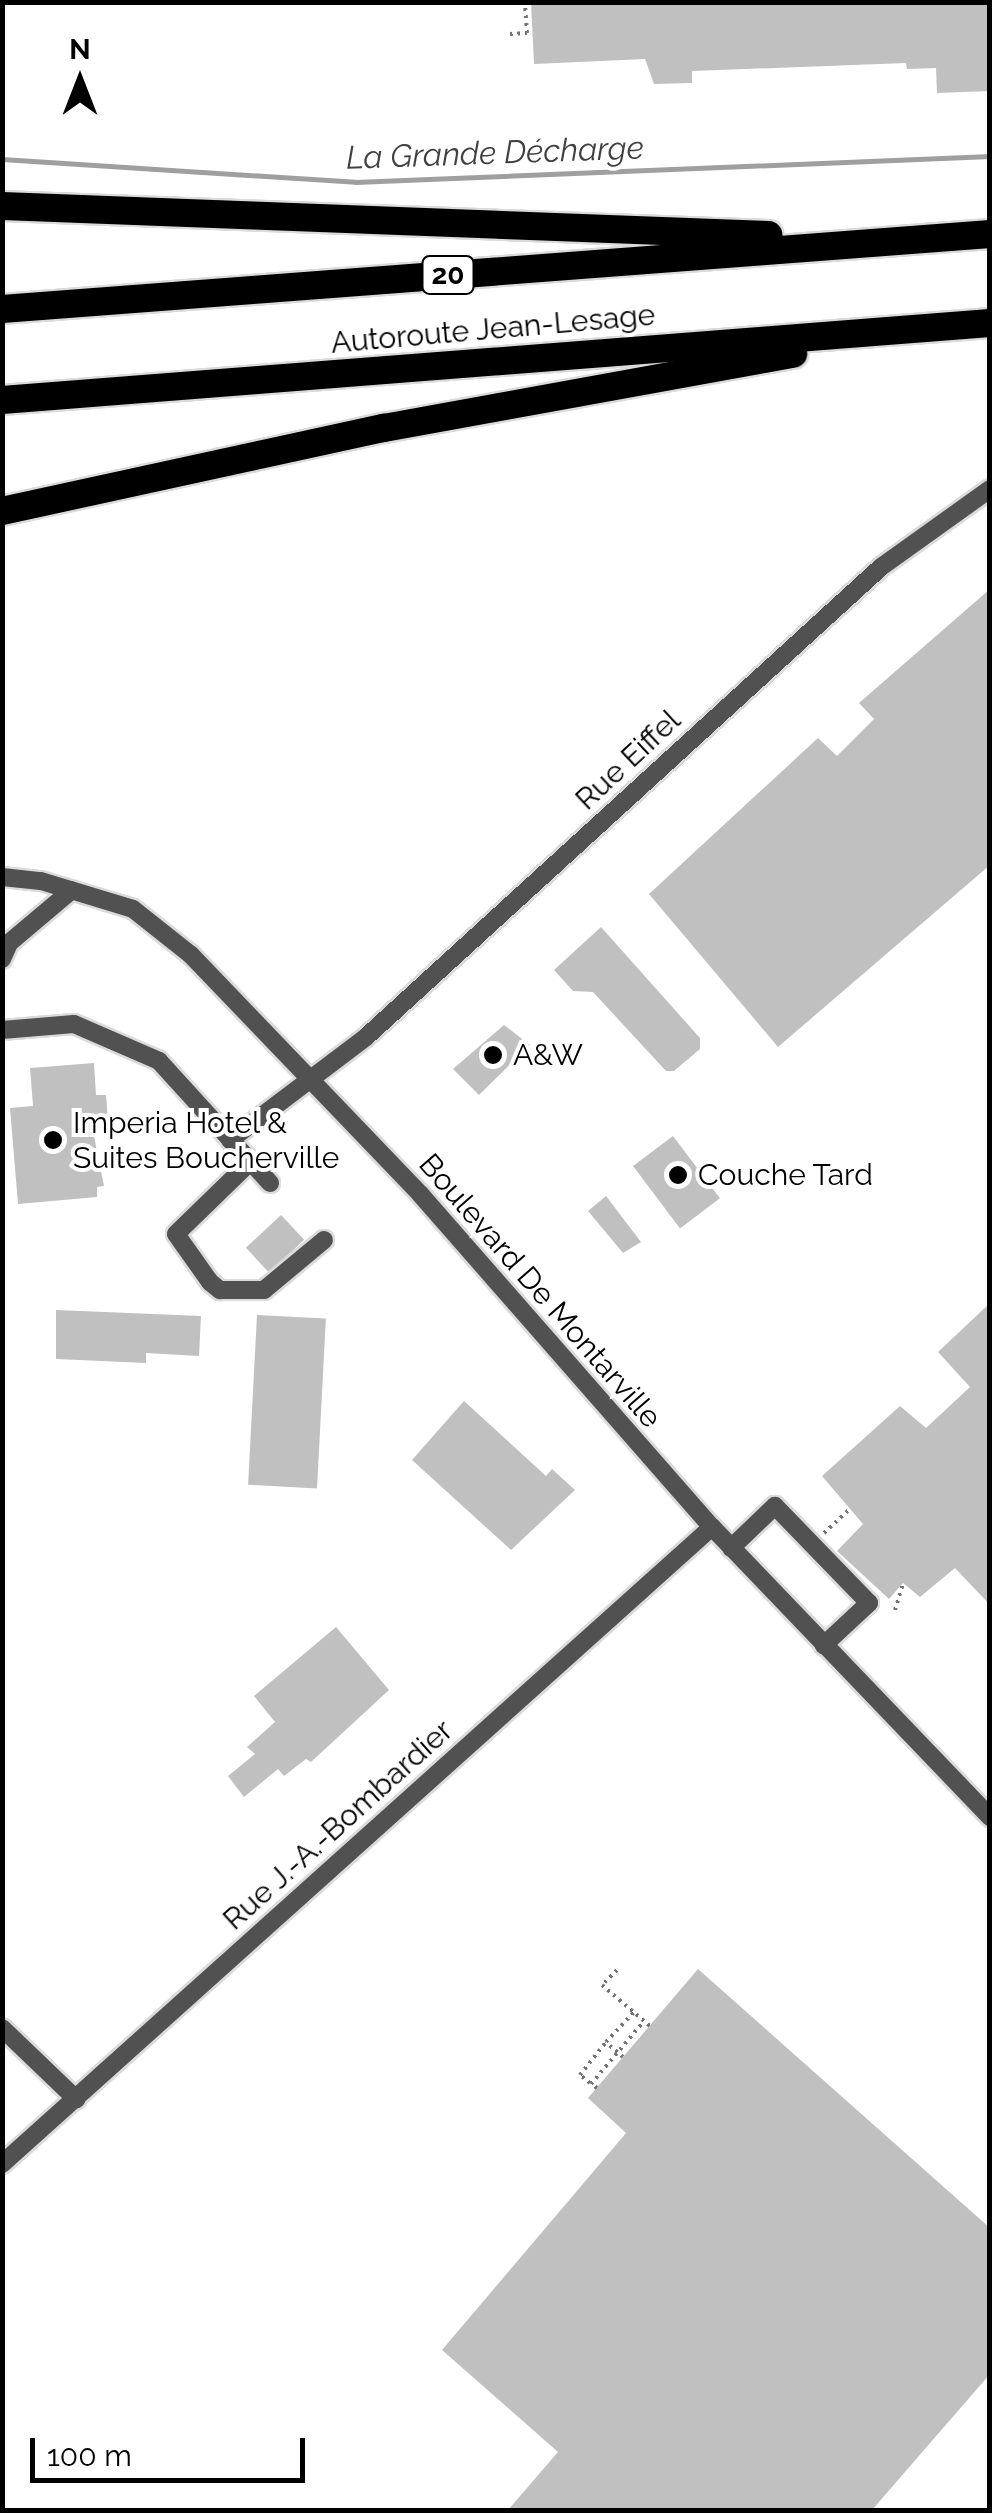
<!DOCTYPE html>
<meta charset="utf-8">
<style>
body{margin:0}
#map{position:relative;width:992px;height:2513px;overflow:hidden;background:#fff;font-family:Raleway,sans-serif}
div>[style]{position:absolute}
.stream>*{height:5px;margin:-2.5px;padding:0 2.5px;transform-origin:2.5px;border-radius:2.5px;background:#9f9f9f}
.building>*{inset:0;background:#c0c0c0;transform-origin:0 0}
.path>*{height:4px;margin-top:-2px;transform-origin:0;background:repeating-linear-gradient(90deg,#737373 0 2.5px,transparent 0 7.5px)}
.roads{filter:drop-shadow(2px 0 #dbdbdb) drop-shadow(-2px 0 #dbdbdb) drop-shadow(0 2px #dbdbdb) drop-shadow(0 -2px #dbdbdb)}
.minor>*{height:18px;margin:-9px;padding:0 9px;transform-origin:9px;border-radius:9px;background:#515151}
.highway>*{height:28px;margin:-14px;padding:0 14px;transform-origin:14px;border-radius:14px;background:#000}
.dots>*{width:28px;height:28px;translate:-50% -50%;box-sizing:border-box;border:5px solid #fff;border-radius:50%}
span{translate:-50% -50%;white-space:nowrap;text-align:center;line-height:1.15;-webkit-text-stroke:8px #fff;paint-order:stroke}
.shield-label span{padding:2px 8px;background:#fff;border:2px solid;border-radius:8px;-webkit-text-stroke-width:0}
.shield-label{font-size:28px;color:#000;font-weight:700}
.street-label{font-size:30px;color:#000}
.poi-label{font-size:30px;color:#000}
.left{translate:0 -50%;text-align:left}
.water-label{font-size:32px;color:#404040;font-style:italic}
.frame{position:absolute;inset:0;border:5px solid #000;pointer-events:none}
.north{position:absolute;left:30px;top:30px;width:100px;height:100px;-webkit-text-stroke:8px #fff;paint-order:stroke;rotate:0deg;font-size:28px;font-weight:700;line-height:40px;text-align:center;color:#000}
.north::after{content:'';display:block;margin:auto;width:35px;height:45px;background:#000;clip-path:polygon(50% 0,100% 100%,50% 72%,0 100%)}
.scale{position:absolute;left:30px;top:2438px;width:275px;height:45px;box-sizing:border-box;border:5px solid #000;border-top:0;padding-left:12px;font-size:30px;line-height:35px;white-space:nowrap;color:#000;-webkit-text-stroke:8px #fff;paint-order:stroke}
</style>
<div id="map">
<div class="stream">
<div style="left:2px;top:159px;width:354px;rotate:3.7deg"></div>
<div style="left:355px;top:182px;width:636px;rotate:-2.34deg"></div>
</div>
<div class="building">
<div style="clip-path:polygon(531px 2px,990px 2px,990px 91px,937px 93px,936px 68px,907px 69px,906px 63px,692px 71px,692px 83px,654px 84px,645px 59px,534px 64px)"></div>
<div style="clip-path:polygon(990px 589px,990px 865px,778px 1047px,649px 894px,818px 738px,837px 756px,874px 719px,859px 703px)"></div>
<div style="clip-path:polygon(601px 927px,700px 1038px,700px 1049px,674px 1071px,666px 1071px,593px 992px,573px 991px,554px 970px)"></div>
<div style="clip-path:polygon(504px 1025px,530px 1045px,479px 1095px,453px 1069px)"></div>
<div style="clip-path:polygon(94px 1063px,96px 1095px,106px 1095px,108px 1120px,92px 1126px,104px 1186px,97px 1187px,97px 1197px,18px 1204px,10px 1108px,33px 1106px,30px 1068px)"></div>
<div style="left:673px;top:1136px;width:78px;height:50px;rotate:53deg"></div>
<div style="clip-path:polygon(606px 1196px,641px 1242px,623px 1253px,588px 1211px)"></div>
<div style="left:281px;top:1215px;width:34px;height:48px;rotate:47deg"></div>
<div style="clip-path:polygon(990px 1303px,990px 1605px,955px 1568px,920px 1597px,903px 1583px,889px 1599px,837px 1551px,863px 1524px,822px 1476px,900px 1406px,926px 1428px,970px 1387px,938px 1352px)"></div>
<div style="clip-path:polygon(56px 1310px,201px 1316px,199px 1356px,146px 1353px,146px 1363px,56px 1359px)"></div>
<div style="left:257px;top:1315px;width:69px;height:170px;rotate:3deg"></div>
<div style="clip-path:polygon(464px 1401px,546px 1476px,552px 1469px,575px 1490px,511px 1550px,412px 1460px)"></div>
<div style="clip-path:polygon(336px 1627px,389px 1690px,311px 1762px,306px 1759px,284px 1776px,278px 1769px,244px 1797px,228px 1776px,255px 1754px,247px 1747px,275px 1722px,254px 1696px)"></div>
<div style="clip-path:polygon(698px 1969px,990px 2228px,990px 2374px,872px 2510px,508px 2510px,558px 2452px,442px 2350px,626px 2133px,588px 2098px)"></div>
</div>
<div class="path">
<div style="left:510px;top:34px;width:17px;rotate:-3deg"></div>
<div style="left:527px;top:33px;width:31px;rotate:-94deg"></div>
<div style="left:824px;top:1533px;width:35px;rotate:-43deg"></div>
<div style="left:895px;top:1610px;width:28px;rotate:-73deg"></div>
<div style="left:617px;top:1970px;width:21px;rotate:135deg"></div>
<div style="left:602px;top:1985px;width:63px;rotate:40.5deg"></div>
<div style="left:623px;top:2057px;width:23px;rotate:-139deg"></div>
<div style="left:606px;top:2042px;width:41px;rotate:-47deg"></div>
<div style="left:590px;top:2083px;width:13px;rotate:-141deg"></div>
<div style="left:580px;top:2075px;width:42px;rotate:-51.8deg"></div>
<div style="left:597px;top:2088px;width:7px;rotate:-146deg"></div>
<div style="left:591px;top:2084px;width:82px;rotate:-49.9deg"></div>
</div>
<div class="roads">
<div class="minor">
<div style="left:2px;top:877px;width:39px;rotate:6deg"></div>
<div style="left:41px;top:881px;width:96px;rotate:16.9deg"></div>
<div style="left:133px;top:909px;width:74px;rotate:38.4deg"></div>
<div style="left:191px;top:955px;width:332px;rotate:46.2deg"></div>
<div style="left:421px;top:1195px;width:441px;rotate:48.8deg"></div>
<div style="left:712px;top:1527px;width:402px;rotate:46.2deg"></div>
<div style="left:2px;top:959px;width:17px;rotate:-66deg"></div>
<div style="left:9px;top:943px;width:82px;rotate:-40.1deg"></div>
<div style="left:2px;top:1030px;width:72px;rotate:-4.8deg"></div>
<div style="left:74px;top:1024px;width:93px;rotate:23.5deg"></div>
<div style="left:159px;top:1061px;width:165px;rotate:47.7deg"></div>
<div style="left:230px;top:1140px;width:171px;rotate:-37.1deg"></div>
<div style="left:366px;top:1037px;width:697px;rotate:-42.38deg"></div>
<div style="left:881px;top:567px;width:134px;rotate:-35.6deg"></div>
<div style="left:250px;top:1162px;width:103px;rotate:135.8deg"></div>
<div style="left:176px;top:1234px;width:59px;rotate:54.7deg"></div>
<div style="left:210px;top:1282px;width:13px;rotate:39deg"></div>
<div style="left:220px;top:1290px;width:44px"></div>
<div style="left:264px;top:1290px;width:78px;rotate:-39.8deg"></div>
<div style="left:731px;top:1548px;width:61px;rotate:-43.7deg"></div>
<div style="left:775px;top:1506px;width:135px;rotate:45.9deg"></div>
<div style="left:869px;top:1603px;width:62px;rotate:137deg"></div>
<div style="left:2px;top:2028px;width:103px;rotate:43.8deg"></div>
<div style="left:2px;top:2164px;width:954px;rotate:-41.9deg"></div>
</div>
<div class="highway">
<div style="left:2px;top:206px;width:767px;rotate:2.17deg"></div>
<div style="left:2px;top:309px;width:991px;rotate:-4.34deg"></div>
<div style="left:2px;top:400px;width:991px;rotate:-4.46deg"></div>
<div style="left:2px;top:511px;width:391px;rotate:-12.3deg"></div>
<div style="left:384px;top:428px;width:416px;rotate:-10.3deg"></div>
</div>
</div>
<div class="dots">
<div style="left:493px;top:1055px;background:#000"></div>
<div style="left:53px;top:1140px;background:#000"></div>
<div style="left:678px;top:1175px;background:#000"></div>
</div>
<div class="shield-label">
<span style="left:448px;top:275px">20</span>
</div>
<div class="street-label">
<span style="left:493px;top:329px;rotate:-5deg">Autoroute Jean-Lesage</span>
<span style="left:628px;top:760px;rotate:-43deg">Rue Eiffel</span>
<span style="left:540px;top:1291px;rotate:49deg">Boulevard De Montarville</span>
<span style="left:338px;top:1825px;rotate:-42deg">Rue J.-A.-Bombardier</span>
</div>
<div class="poi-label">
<span class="left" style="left:513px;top:1055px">A&amp;W</span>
<span class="left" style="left:73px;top:1140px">Imperia Hotel &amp;<br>Suites Boucherville</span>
<span class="left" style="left:698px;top:1175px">Couche Tard</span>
</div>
<div class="water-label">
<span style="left:495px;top:153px;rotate:-2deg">La Grande Décharge</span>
</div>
<div class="frame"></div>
<div class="north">N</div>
<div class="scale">100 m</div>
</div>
